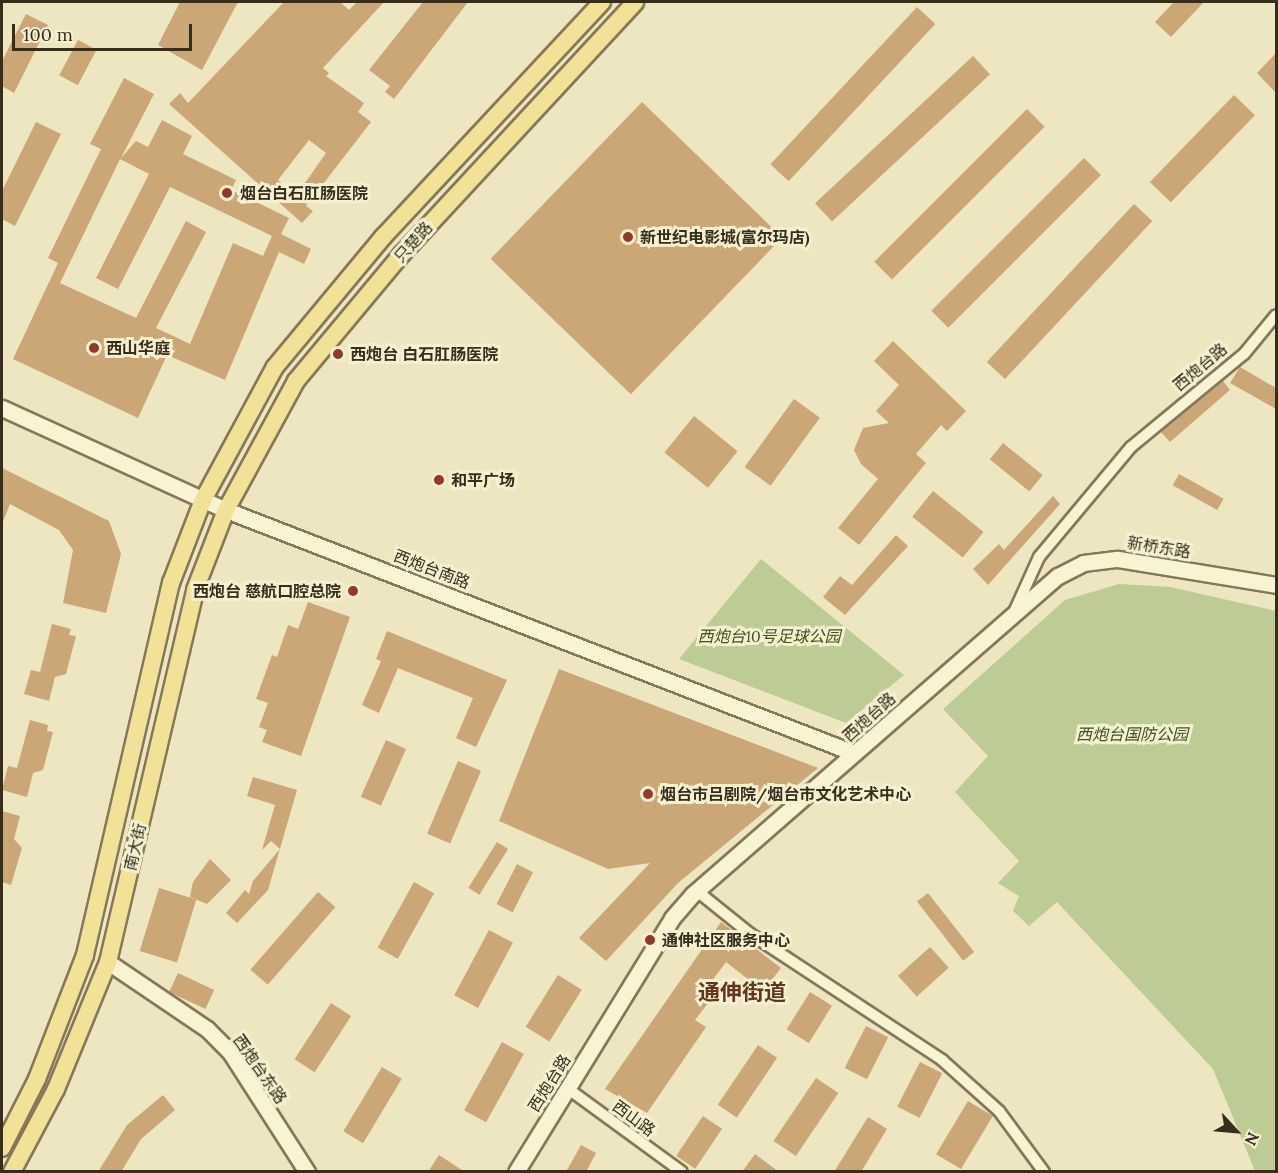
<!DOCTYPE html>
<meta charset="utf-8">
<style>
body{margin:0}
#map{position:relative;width:1278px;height:1173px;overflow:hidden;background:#ede6c0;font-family:Lora,"Noto Sans SC",serif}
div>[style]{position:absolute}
.green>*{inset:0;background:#bdcb94}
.building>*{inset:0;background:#cba676;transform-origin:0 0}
.roads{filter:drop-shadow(2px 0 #867758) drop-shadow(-2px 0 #867758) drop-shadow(0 2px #867758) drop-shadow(0 -2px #867758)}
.street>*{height:10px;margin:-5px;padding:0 5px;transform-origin:5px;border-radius:5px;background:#f8f3d3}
.secondary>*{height:15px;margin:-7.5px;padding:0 7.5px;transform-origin:7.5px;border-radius:7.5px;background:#f8f3d3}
.primary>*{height:16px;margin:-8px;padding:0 8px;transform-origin:8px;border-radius:8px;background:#f1e298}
.dots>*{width:16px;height:16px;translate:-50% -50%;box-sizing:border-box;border:3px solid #f5f0d0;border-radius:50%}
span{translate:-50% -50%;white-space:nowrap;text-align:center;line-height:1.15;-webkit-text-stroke:6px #f5f0d0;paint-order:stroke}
.poi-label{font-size:16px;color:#362d1d;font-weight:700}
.left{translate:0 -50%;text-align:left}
.right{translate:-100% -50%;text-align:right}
.street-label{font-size:16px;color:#362d1d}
.park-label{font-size:16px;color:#405223;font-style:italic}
.district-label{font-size:22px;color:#62351c;font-weight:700}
.frame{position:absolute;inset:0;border:3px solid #362d1d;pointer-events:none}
.north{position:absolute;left:1206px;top:1101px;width:60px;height:60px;-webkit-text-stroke:4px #f5f0d0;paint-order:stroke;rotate:116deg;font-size:16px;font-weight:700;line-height:24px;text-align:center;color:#362d1d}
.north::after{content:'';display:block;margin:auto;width:21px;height:27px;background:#362d1d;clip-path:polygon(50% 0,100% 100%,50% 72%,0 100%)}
.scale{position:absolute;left:12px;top:24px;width:180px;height:27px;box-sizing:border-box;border:3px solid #362d1d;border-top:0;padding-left:8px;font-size:18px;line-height:21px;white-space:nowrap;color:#362d1d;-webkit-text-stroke:4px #f5f0d0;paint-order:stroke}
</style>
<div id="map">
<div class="green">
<div style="clip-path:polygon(761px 559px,904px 675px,846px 723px,679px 659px)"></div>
<div style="clip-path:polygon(1119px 584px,1170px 587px,1276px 611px,1276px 1171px,1255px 1171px,1213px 1069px,1057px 902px,1029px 926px,1013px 911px,1019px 896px,998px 883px,1019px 861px,955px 792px,988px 756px,943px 709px,1065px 600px)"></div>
</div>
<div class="building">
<div style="clip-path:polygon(180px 2px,238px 2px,202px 70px,158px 45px)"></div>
<div style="clip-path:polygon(evenodd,284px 2px,340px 2px,349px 10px,357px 2px,384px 2px,323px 68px,329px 73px,326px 76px,364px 103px,358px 112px,371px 122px,306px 206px,313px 211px,302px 223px,169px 104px,180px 93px,188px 103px,284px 2px,309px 140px,326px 153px,296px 196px,278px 180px,309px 140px)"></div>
<div style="clip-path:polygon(423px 2px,468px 2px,394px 99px,385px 92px,390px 86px,369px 70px)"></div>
<div style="clip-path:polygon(1174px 2px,1204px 2px,1171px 37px,1155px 22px)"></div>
<div style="left:917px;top:7px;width:25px;height:215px;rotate:43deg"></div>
<div style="clip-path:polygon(26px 14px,48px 25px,14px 93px,2px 86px,2px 61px)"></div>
<div style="left:78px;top:40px;width:21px;height:40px;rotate:28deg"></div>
<div style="clip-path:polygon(1276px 53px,1276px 93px,1257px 73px)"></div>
<div style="left:973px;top:56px;width:25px;height:216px;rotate:47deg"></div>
<div style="clip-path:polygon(evenodd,124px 78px,154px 94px,121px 158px,136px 141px,148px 147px,162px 120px,192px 136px,183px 154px,236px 180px,231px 190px,289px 218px,281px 234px,311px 249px,304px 264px,279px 252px,225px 380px,167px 355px,138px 418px,13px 359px,58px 263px,48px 258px,101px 149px,90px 144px,124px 78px,120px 159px,149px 174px,96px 278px,118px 289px,170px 187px,272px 236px,263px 256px,233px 243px,190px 344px,156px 328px,206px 232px,186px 221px,136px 318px,60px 283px,120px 159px)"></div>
<div style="left:1234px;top:95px;width:29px;height:121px;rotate:44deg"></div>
<div style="left:642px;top:102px;width:195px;height:218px;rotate:44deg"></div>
<div style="left:1027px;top:109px;width:25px;height:216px;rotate:45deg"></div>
<div style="clip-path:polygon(36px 122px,61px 134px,15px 226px,2px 219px,2px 191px)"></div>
<div style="left:1084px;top:158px;width:24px;height:216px;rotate:45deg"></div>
<div style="left:1134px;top:204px;width:25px;height:216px;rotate:43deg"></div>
<div style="clip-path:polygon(893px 341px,966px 411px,947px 431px,941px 425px,916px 454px,926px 463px,859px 545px,838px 528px,878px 479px,861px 464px,854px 450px,863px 428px,889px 423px,876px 411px,899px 385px,874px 361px)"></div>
<div style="clip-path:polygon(1240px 367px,1276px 388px,1276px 409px,1230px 383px)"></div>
<div style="clip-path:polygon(1223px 381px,1230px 390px,1170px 442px,1161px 432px)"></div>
<div style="left:794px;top:399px;width:32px;height:84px;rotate:36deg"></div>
<div style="left:694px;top:416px;width:56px;height:47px;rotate:39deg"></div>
<div style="left:1003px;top:443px;width:51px;height:21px;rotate:39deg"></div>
<div style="clip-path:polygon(2px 468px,109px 521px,121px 554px,106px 613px,63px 603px,73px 550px,59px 530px,10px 504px,2px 524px)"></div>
<div style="left:1179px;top:474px;width:51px;height:13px;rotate:29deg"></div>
<div style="left:933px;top:491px;width:65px;height:33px;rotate:39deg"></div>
<div style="clip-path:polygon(1053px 496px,1060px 504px,988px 585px,973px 569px,999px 544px,1004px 550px)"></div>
<div style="clip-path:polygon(896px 535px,908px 546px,845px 615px,823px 597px,840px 576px,852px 585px)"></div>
<div style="clip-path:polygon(308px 602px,350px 617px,301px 756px,262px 742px,267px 730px,259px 727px,268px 703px,256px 699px,272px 655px,277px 657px,288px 625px,298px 629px)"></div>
<div style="clip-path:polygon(52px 624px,71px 629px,69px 635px,76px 636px,66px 674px,55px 677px,49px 701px,24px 694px,31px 670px,40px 672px)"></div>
<div style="clip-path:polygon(387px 631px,507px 680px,476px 747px,456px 738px,473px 698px,398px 668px,379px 713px,362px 705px,381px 661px,376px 659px)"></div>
<div style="clip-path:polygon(559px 669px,818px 768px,678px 883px,606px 961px,579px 938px,650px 863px,608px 869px,499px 821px)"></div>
<div style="clip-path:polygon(30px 720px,48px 725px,47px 731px,53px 732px,43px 770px,33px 773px,27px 797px,2px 790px,8px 766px,17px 768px)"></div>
<div style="left:386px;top:740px;width:22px;height:62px;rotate:24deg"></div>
<div style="left:458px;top:761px;width:25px;height:79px;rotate:23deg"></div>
<div style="clip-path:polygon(253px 777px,297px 790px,268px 890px,237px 923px,226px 913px,245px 890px,249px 894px,253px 881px,280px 849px,271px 841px,262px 850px,275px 805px,247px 796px)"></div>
<div style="clip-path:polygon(2px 811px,20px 816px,14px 839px,22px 848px,11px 885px,2px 882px)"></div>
<div style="left:497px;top:842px;width:13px;height:54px;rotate:32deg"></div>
<div style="clip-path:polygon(210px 859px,231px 880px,207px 904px,190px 897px,193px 882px)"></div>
<div style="left:517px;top:864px;width:18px;height:45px;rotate:27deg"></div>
<div style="left:414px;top:882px;width:23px;height:75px;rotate:29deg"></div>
<div style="left:159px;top:888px;width:39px;height:66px;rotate:17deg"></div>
<div style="left:318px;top:892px;width:23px;height:103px;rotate:41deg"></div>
<div style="left:928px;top:893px;width:75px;height:14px;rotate:52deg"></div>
<div style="clip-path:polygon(721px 922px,781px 968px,763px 991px,726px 962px,703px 993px,711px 999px,695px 1020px,706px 1027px,647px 1113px,605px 1089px)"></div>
<div style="left:489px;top:930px;width:27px;height:74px;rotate:28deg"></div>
<div style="left:930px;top:947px;width:28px;height:43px;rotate:48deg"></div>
<div style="left:178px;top:973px;width:40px;height:21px;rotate:25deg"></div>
<div style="left:558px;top:975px;width:28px;height:61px;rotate:32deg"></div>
<div style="left:810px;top:992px;width:26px;height:44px;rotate:32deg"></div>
<div style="left:331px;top:1003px;width:24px;height:67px;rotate:33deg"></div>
<div style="left:866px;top:1026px;width:25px;height:47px;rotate:27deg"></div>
<div style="left:502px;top:1042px;width:25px;height:78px;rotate:29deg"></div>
<div style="left:758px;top:1045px;width:23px;height:72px;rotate:34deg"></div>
<div style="left:920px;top:1062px;width:25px;height:50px;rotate:27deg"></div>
<div style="left:382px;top:1067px;width:23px;height:75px;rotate:31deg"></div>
<div style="left:816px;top:1078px;width:27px;height:76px;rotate:34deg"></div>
<div style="clip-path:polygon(163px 1095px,175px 1110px,141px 1139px,121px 1172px,98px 1172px,127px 1125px)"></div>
<div style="left:968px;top:1101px;width:29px;height:62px;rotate:31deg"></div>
<div style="left:703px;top:1116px;width:23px;height:48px;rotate:34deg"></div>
<div style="clip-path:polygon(868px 1117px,887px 1129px,861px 1172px,834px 1172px)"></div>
<div style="clip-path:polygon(581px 1145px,596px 1153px,586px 1172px,566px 1172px)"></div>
<div style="clip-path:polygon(755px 1154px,779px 1172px,742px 1172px)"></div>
<div style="clip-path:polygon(439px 1155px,465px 1172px,428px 1172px)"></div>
</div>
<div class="roads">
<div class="street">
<div style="left:1015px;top:610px;width:58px;rotate:-65.6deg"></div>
<div style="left:1039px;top:557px;width:143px;rotate:-50.1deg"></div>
<div style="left:1131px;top:447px;width:146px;rotate:-39.5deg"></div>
<div style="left:1244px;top:354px;width:50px;rotate:-50.6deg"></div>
<div style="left:697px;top:891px;width:67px;rotate:38.9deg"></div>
<div style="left:749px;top:933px;width:231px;rotate:33.3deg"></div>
<div style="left:942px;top:1060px;width:76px;rotate:41.8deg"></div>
<div style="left:999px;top:1111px;width:76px;rotate:53.6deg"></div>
<div style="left:567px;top:1088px;width:142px;rotate:36.1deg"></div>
</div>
<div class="secondary">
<div style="left:2px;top:408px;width:246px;rotate:24.5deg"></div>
<div style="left:226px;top:510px;width:673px;rotate:21.15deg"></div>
<div style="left:108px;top:962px;width:120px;rotate:34.1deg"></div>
<div style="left:207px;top:1029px;width:33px;rotate:45deg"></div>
<div style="left:230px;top:1052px;width:143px;rotate:57.3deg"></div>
<div style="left:516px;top:1172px;width:298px;rotate:-58.4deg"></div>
<div style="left:672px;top:918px;width:32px;rotate:-49deg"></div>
<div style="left:693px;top:894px;width:484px;rotate:-41.1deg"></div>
<div style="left:1058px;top:576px;width:28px;rotate:-27deg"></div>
<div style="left:1083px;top:563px;width:35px;rotate:-7deg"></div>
<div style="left:1118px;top:559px;width:160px;rotate:9.3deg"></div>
</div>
<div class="primary">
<div style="left:2px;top:1148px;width:77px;rotate:-63.1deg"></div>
<div style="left:37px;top:1079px;width:133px;rotate:-68.8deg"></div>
<div style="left:85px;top:955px;width:382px;rotate:-77deg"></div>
<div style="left:171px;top:583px;width:89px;rotate:-68.9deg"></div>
<div style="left:203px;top:500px;width:151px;rotate:-61.6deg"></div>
<div style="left:275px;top:367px;width:169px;rotate:-50.3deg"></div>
<div style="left:383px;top:237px;width:321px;rotate:-47deg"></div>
<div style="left:12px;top:1172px;width:94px;rotate:-62.1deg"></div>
<div style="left:56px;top:1089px;width:137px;rotate:-67.7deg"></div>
<div style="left:108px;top:962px;width:382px;rotate:-76.8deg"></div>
<div style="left:195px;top:590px;width:86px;rotate:-68.8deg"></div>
<div style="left:226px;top:510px;width:147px;rotate:-61.5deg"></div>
<div style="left:296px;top:381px;width:165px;rotate:-50.2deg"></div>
<div style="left:402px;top:254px;width:343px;rotate:-47.2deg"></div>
</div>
</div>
<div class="dots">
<div style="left:227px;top:193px;background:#953829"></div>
<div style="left:628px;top:237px;background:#953829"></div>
<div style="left:94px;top:348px;background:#953829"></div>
<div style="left:338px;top:354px;background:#953829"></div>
<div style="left:439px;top:480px;background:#953829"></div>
<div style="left:353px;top:591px;background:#953829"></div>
<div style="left:648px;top:794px;background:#953829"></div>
<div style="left:650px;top:940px;background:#953829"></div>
</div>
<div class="poi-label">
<span class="left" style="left:240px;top:193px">烟台白石肛肠医院</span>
<span class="left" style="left:640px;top:237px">新世纪电影城(富尔玛店)</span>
<span class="left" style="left:106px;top:348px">西山华庭</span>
<span class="left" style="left:350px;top:354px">西炮台 白石肛肠医院</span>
<span class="left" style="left:451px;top:480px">和平广场</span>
<span class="right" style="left:341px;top:591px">西炮台 慈航口腔总院</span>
<span class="left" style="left:660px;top:794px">烟台市吕剧院/烟台市文化艺术中心</span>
<span class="left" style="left:662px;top:940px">通伸社区服务中心</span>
</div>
<div class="street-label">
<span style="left:413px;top:242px;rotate:-48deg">只楚路</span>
<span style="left:1200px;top:367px;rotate:-40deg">西炮台路</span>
<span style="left:1159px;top:547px;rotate:9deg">新桥东路</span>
<span style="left:432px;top:569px;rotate:21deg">西炮台南路</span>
<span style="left:869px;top:717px;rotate:-42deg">西炮台路</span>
<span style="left:135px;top:847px;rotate:-77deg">南大街</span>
<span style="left:260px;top:1069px;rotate:55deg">西炮台东路</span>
<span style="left:549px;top:1083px;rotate:-58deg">西炮台路</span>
<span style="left:634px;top:1118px;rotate:36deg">西山路</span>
</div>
<div class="park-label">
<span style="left:769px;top:636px">西炮台10号足球公园</span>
<span style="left:1132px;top:734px">西炮台国防公园</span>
</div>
<div class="district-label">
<span style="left:742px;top:993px">通伸街道</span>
</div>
<div class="frame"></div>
<div class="north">N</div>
<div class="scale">100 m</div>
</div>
